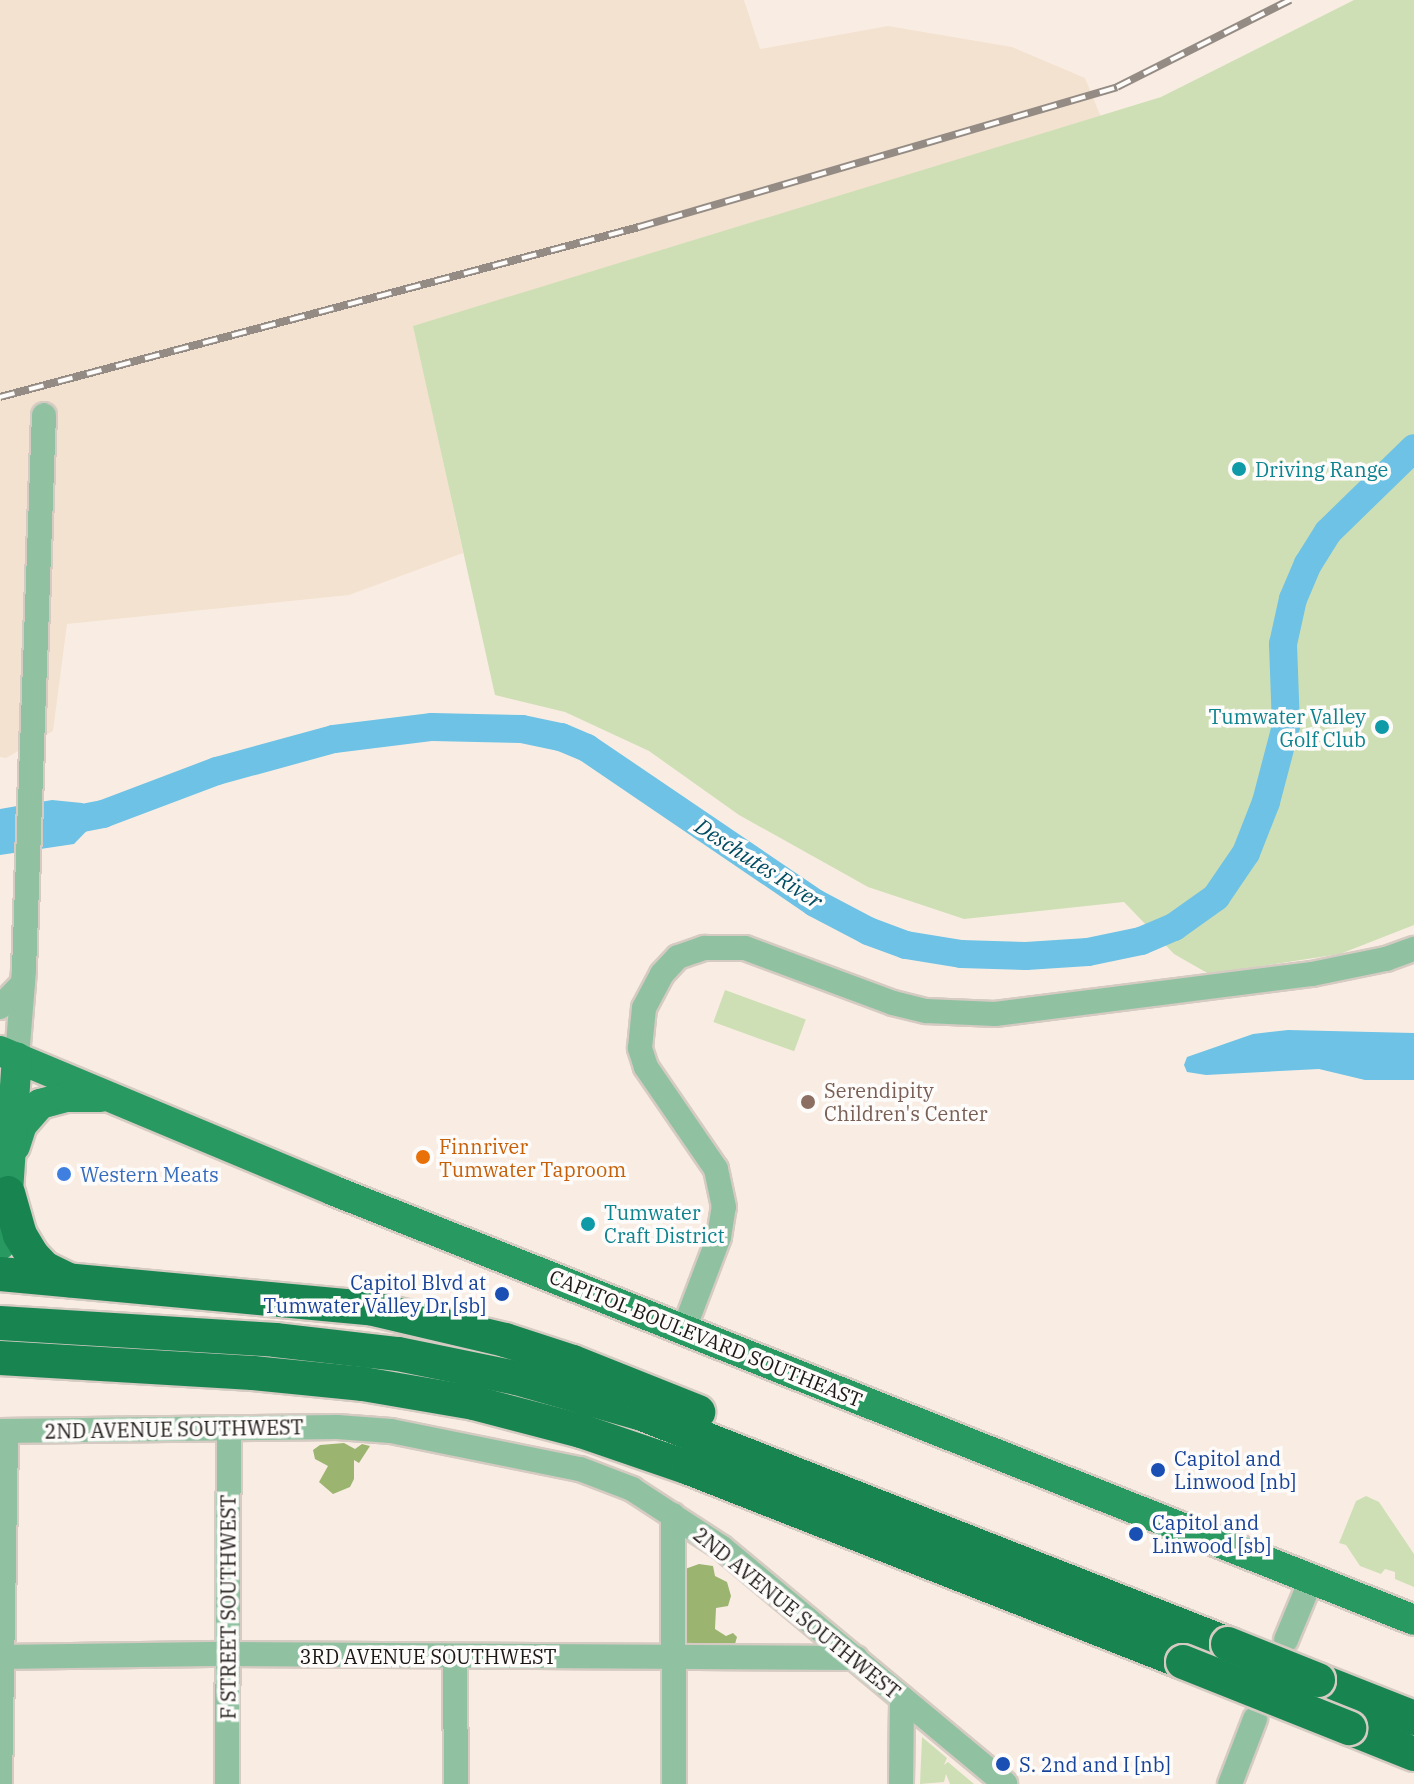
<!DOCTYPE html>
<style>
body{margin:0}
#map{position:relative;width:1414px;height:1784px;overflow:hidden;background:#f9ede3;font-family:"IBM Plex Serif",serif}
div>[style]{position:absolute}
.industrial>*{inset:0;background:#f3e2d0}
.green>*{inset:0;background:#cfdfb5;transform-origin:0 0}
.forest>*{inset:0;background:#9bb470}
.water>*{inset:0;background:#6ec2e5}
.river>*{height:28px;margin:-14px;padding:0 14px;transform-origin:14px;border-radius:14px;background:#6ec2e5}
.roads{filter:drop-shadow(2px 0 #d5cbc2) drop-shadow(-2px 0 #d5cbc2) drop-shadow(0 2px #d5cbc2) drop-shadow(0 -2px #d5cbc2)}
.minor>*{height:24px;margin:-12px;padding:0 12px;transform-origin:12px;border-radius:12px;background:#90c2a2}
.major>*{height:30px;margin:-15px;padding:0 15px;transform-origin:15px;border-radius:15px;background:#289960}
.highway>*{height:34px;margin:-17px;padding:0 17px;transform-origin:17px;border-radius:17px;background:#188551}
.rail>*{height:8px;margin-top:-4px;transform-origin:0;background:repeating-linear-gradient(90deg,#fefcfa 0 15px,#938b84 0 30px);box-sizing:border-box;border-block:2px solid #938b84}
.bridges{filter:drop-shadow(2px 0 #d5cbc2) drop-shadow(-2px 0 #d5cbc2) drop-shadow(0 2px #d5cbc2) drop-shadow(0 -2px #d5cbc2)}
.highway-bridge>*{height:34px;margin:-17px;padding:0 17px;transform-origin:17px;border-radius:17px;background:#188551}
.dots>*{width:22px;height:22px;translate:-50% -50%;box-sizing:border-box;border:4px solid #fefcfa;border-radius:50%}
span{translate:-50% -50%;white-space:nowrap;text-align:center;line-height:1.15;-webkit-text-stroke:7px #fefcfa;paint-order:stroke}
.culture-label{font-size:20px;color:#0d838f}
.left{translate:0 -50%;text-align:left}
.right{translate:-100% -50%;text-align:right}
.education-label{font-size:20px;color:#785e54}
.food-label{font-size:20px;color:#c56008}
.shop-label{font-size:20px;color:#366cbe}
.transit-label{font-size:20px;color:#164399}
.street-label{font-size:20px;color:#1b1714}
.water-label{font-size:22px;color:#004c63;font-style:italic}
</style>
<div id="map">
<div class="industrial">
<div style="clip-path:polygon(0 0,744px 0,760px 49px,888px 26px,1012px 47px,1085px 78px,1101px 117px,414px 326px,463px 553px,349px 595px,67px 624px,53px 731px,6px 758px,0 757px)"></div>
</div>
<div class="green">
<div style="clip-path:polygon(1354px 0,1414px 0,1414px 925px,1340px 954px,1209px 974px,1174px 954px,1124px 902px,964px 919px,868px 887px,739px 815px,649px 751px,565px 712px,495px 695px,413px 326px,1161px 97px)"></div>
<div style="left:725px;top:990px;width:86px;height:34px;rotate:20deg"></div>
<div style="clip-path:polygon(1366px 1496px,1379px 1502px,1414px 1554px,1414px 1587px,1395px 1579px,1395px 1572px,1385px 1569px,1381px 1574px,1360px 1566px,1346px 1545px,1339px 1543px,1356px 1501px)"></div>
<div style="clip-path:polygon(922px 1737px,947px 1758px,944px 1765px,948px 1762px,974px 1784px,950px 1784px,946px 1774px,944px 1782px,920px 1784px)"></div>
</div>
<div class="forest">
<div style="clip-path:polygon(344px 1443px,355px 1449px,362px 1444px,370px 1446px,359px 1463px,354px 1460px,354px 1479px,350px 1487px,333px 1494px,319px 1482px,328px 1466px,315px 1459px,313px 1450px,320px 1445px)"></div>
<div style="clip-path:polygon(699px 1564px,713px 1566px,715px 1576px,727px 1582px,731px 1596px,728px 1606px,716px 1608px,715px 1629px,726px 1636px,733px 1633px,737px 1637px,735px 1644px,686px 1645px,681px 1638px,676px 1588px,686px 1583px,685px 1569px)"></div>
</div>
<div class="water">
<div style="clip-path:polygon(52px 800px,82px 803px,103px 814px,74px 844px,0 855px,0 809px)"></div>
<div style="clip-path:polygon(1288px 1030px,1414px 1033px,1414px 1080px,1365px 1080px,1319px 1069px,1206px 1075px,1187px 1072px,1184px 1065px,1187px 1057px,1253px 1034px)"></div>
</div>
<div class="river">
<div style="left:0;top:834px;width:105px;rotate:-11deg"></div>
<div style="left:103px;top:814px;width:122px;rotate:-20.7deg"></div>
<div style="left:217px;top:771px;width:121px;rotate:-15.3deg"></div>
<div style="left:334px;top:739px;width:99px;rotate:-7deg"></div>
<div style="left:432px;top:727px;width:90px;rotate:1.3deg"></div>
<div style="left:522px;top:729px;width:40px;rotate:12deg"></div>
<div style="left:561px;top:737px;width:28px;rotate:23deg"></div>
<div style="left:587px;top:748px;width:276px;rotate:34.2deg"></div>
<div style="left:815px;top:903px;width:60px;rotate:27.8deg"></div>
<div style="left:868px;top:931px;width:40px;rotate:20.2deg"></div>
<div style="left:906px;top:945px;width:56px;rotate:9.3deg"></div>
<div style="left:961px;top:954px;width:65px;rotate:1.8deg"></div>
<div style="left:1026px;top:956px;width:62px;rotate:-3.7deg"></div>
<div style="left:1088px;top:952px;width:54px;rotate:-11.7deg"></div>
<div style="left:1141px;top:941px;width:36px;rotate:-23deg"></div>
<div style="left:1174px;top:927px;width:52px;rotate:-35.5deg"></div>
<div style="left:1216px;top:897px;width:53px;rotate:-55.7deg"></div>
<div style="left:1246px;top:853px;width:55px;rotate:-68.6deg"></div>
<div style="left:1266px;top:802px;width:79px;rotate:-75.3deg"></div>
<div style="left:1286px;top:726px;width:82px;rotate:-92.1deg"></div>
<div style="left:1283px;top:644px;width:46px;rotate:-77.5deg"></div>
<div style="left:1293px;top:599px;width:38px;rotate:-67deg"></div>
<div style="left:1308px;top:564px;width:38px;rotate:-58deg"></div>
<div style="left:1328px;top:532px;width:120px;rotate:-44.3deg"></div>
</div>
<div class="roads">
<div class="minor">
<div style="left:0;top:1007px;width:33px;rotate:-46deg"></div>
<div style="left:17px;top:1057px;width:87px;rotate:-85.4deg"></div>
<div style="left:24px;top:970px;width:555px;rotate:-87.94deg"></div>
<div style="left:684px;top:1329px;width:98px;rotate:-69.2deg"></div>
<div style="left:719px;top:1237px;width:30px;rotate:-81deg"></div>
<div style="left:724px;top:1207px;width:39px;rotate:-102deg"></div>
<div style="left:716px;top:1169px;width:124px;rotate:-124.5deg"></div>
<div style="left:646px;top:1067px;width:20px;rotate:-108deg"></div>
<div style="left:640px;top:1048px;width:40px;rotate:-84.3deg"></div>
<div style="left:644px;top:1008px;width:38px;rotate:-62deg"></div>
<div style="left:662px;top:974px;width:23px;rotate:-47deg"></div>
<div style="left:678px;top:957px;width:28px;rotate:-19deg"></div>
<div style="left:704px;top:948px;width:41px"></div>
<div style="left:745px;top:948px;width:158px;rotate:20.4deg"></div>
<div style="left:893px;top:1003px;width:34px;rotate:14deg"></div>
<div style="left:926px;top:1011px;width:69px;rotate:2.5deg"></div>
<div style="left:995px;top:1014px;width:320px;rotate:-7.2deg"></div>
<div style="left:1312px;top:974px;width:76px;rotate:-11.5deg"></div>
<div style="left:1386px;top:959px;width:30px;rotate:-20deg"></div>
<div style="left:0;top:1431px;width:337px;rotate:-0.7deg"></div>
<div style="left:337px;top:1427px;width:54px;rotate:4.2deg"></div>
<div style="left:391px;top:1431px;width:193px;rotate:11.4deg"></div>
<div style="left:580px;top:1469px;width:56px;rotate:21deg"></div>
<div style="left:632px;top:1489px;width:106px;rotate:33.1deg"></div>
<div style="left:721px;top:1547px;width:370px;rotate:39.8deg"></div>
<div style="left:673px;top:1515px;width:269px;rotate:89.8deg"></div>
<div style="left:1286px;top:1640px;width:65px;rotate:-67.4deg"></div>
<div style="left:455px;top:1656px;width:128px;rotate:89.6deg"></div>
<div style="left:0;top:1657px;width:228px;rotate:-0.8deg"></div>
<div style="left:228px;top:1654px;width:628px;rotate:0.36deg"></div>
<div style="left:0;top:1784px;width:353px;rotate:-89deg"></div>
<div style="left:227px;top:1784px;width:354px;rotate:-89.7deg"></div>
<div style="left:901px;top:1784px;width:86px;rotate:-89.3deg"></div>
<div style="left:1230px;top:1784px;width:70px;rotate:-69deg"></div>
</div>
<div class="major">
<div style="left:0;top:1051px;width:360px;rotate:22.7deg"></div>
<div style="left:332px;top:1190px;width:1164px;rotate:21.67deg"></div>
<div style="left:15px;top:1146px;width:22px;rotate:-72deg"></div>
<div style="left:22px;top:1125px;width:28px;rotate:-49deg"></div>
<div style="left:40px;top:1104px;width:27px;rotate:-15deg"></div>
<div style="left:66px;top:1097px;width:35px"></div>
<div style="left:0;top:1245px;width:24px;rotate:-75deg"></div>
<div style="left:6px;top:1222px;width:165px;rotate:-86.2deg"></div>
</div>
<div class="highway">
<div style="left:8px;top:1193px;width:44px;rotate:74.1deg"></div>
<div style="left:20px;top:1235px;width:23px;rotate:59deg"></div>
<div style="left:32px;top:1255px;width:18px;rotate:47deg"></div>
<div style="left:44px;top:1268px;width:28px;rotate:26deg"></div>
<div style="left:0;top:1274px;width:371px;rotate:5.3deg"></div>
<div style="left:369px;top:1308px;width:140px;rotate:13.2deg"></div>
<div style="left:505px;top:1340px;width:71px;rotate:17.9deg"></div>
<div style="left:573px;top:1362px;width:135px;rotate:21.8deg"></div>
<div style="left:0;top:1323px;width:276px;rotate:3.5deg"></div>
<div style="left:275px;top:1340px;width:124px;rotate:6.5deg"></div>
<div style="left:398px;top:1354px;width:120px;rotate:11.5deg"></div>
<div style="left:516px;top:1378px;width:131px;rotate:15.9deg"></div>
<div style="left:642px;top:1414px;width:630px;rotate:21.43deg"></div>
<div style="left:0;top:1358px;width:253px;rotate:3.4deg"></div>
<div style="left:253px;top:1373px;width:111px;rotate:5.7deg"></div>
<div style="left:363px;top:1384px;width:113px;rotate:9.7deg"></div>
<div style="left:474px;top:1403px;width:111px;rotate:14.7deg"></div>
<div style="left:581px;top:1431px;width:114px;rotate:18.9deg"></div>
<div style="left:689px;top:1468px;width:531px;rotate:21.44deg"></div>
<div style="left:1318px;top:1680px;width:103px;rotate:21.6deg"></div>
<div style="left:1349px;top:1728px;width:70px;rotate:21.8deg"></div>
</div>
</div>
<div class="rail">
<div style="left:0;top:397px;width:661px;rotate:-14.9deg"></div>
<div style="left:639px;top:227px;width:498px;rotate:-16.3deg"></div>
<div style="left:1117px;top:87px;width:194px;rotate:-26.7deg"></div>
</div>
<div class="bridges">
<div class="highway-bridge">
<div style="left:1228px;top:1644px;width:97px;rotate:21.8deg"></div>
<div style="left:1183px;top:1662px;width:179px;rotate:21.7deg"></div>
</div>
</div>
<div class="dots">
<div style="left:1239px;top:469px;background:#0f9aa8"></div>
<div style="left:1382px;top:727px;background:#0f9aa8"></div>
<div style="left:808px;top:1102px;background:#8d6e63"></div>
<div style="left:423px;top:1157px;background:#e8710a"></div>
<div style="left:64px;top:1174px;background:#3f7fe0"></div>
<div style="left:588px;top:1224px;background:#0f9aa8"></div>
<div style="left:502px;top:1294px;background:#1a4fb4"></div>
<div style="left:1158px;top:1470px;background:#1a4fb4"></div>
<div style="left:1136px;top:1534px;background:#1a4fb4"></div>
<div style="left:1003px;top:1764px;background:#1a4fb4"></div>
</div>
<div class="culture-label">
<span class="left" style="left:1255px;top:469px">Driving Range</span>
<span class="right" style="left:1366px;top:728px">Tumwater Valley<br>Golf Club</span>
<span class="left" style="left:604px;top:1224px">Tumwater<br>Craft District</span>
</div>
<div class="education-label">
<span class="left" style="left:824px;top:1102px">Serendipity<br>Children's Center</span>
</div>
<div class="food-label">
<span class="left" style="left:439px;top:1158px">Finnriver<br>Tumwater Taproom</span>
</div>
<div class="shop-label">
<span class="left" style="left:80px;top:1174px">Western Meats</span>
</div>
<div class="transit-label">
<span class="right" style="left:486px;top:1294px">Capitol Blvd at<br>Tumwater Valley Dr [sb]</span>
<span class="left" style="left:1174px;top:1470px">Capitol and<br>Linwood [nb]</span>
<span class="left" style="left:1152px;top:1534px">Capitol and<br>Linwood [sb]</span>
<span class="left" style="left:1019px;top:1764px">S. 2nd and I [nb]</span>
</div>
<div class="street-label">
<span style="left:706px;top:1338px;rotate:22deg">CAPITOL BOULEVARD SOUTHEAST</span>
<span style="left:174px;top:1429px;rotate:-1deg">2ND AVENUE SOUTHWEST</span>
<span style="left:228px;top:1607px;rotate:-90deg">F STREET SOUTHWEST</span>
<span style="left:797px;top:1613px;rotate:39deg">2ND AVENUE SOUTHWEST</span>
<span style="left:428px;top:1656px">3RD AVENUE SOUTHWEST</span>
</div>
<div class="water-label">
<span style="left:759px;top:863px;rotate:33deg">Deschutes River</span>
</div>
</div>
